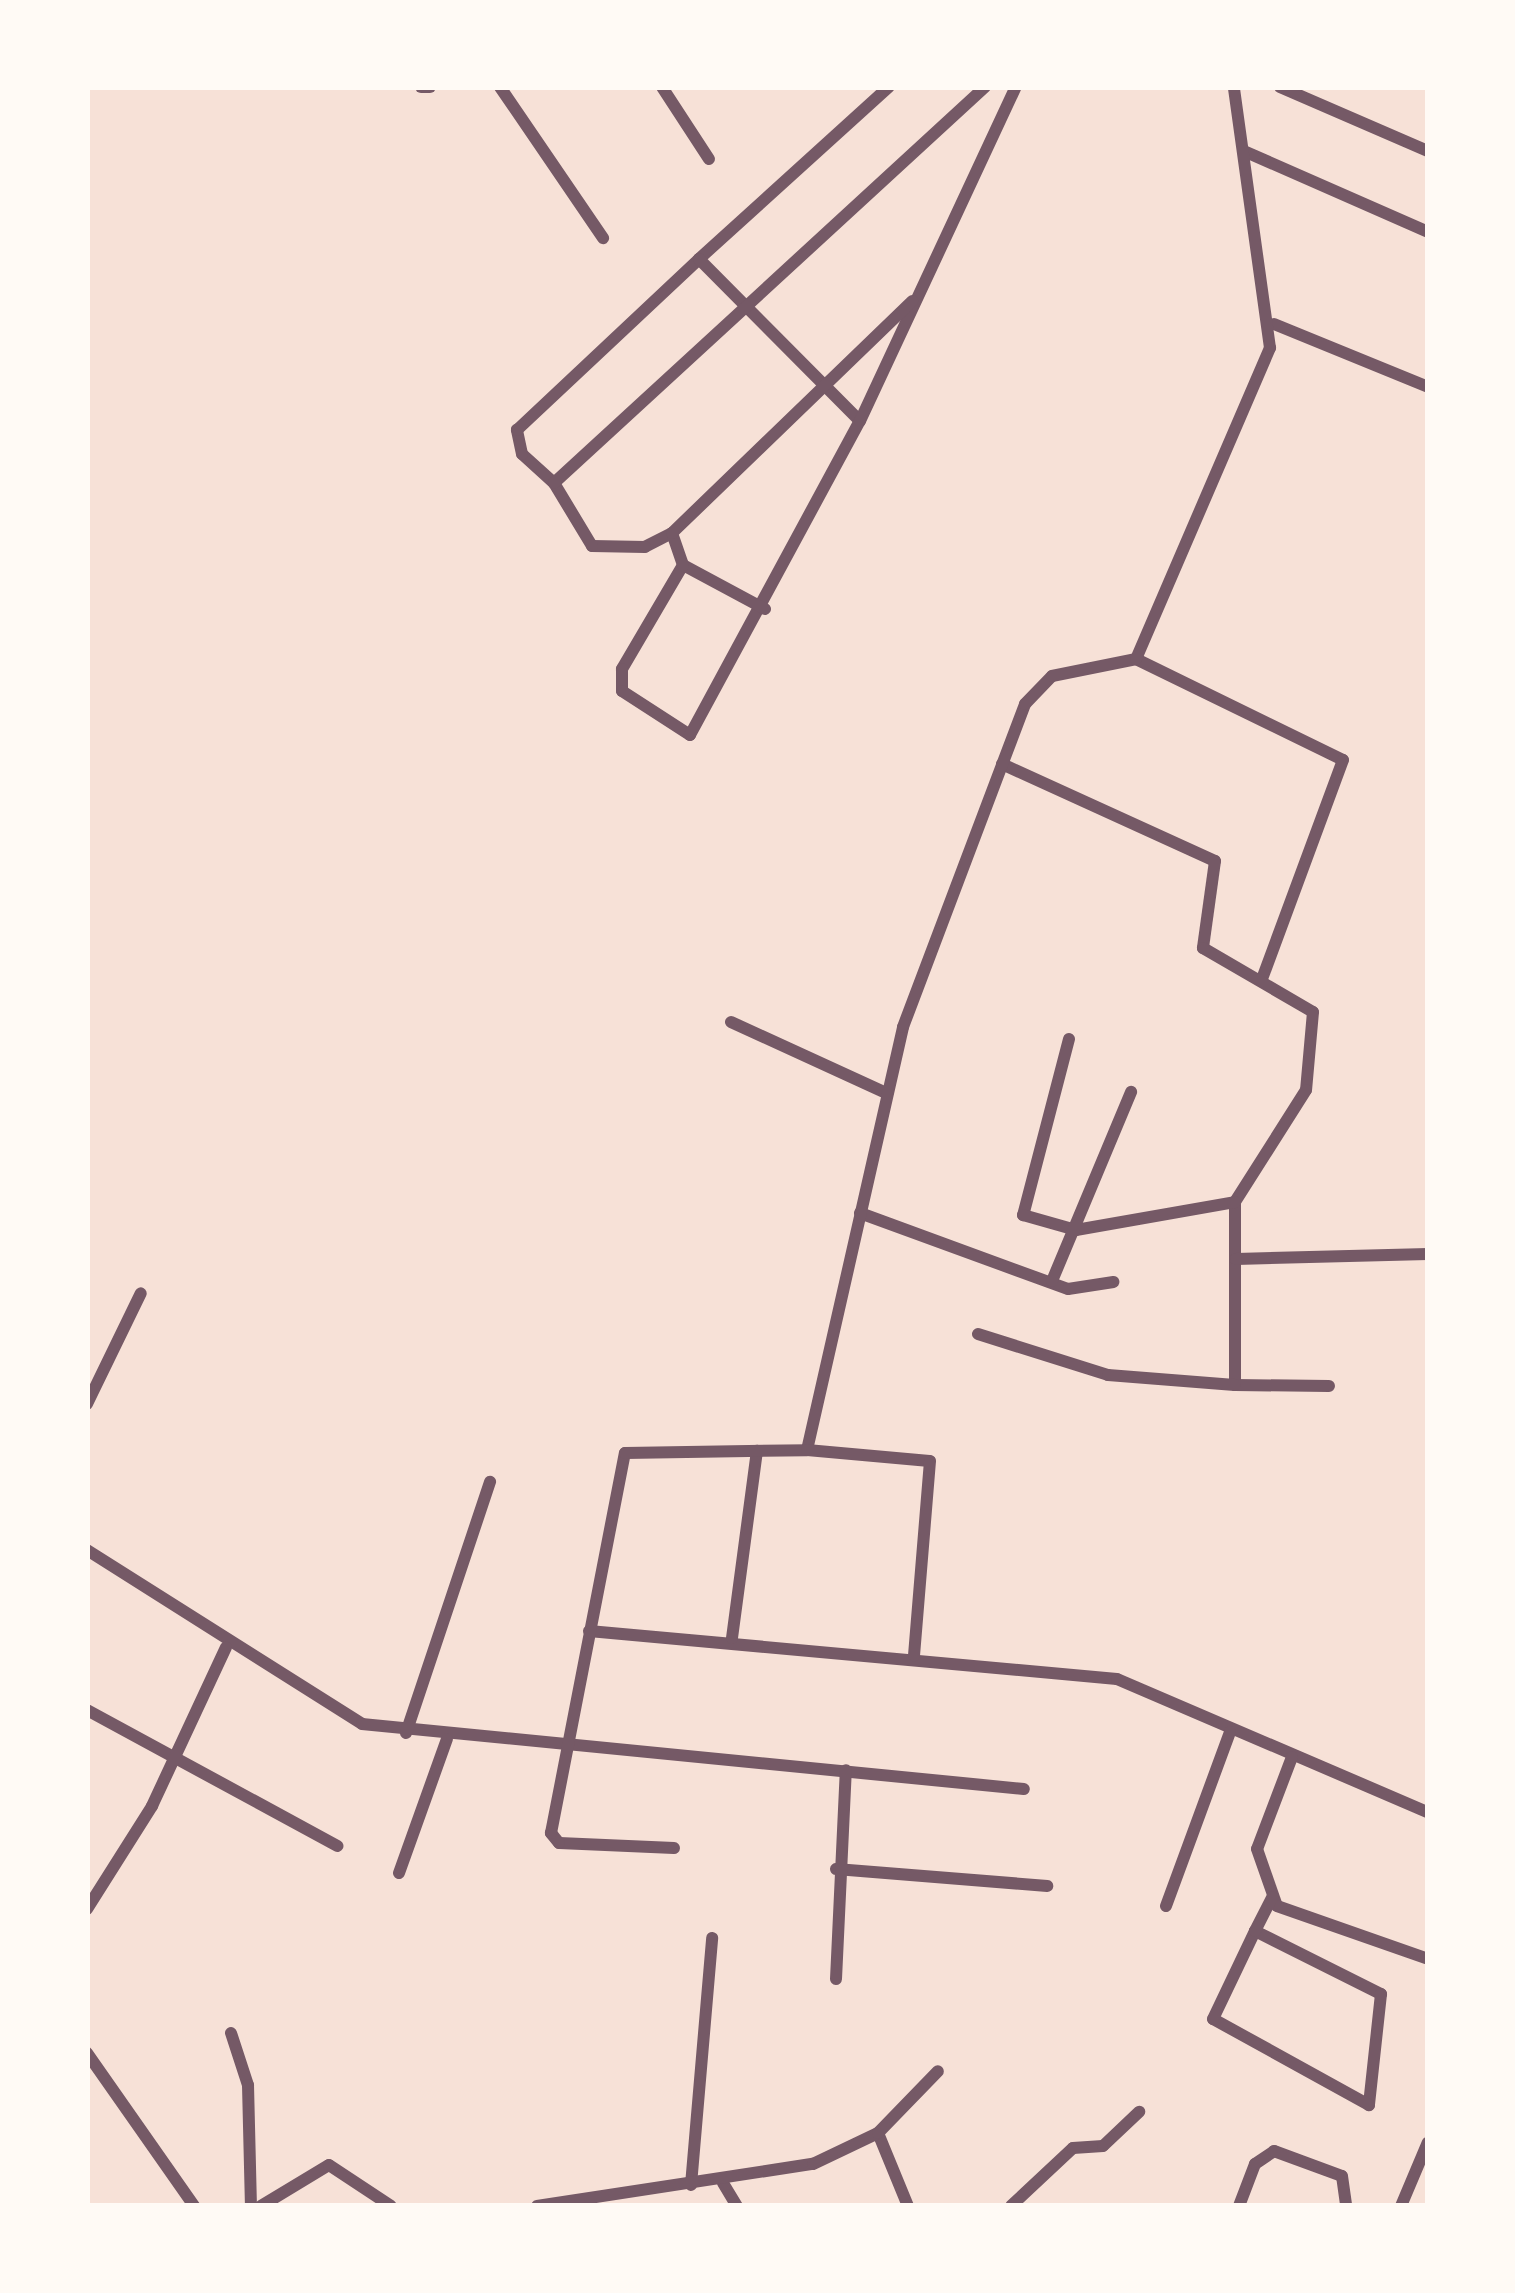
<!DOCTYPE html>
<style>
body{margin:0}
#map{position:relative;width:1515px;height:2293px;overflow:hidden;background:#f7e1d7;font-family:Arial,sans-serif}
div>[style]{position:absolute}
.minor>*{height:12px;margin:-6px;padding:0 6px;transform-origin:6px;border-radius:6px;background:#755966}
span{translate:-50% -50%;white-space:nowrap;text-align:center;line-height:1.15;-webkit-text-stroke:12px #fffaf5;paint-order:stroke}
.frame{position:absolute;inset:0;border:90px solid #fffaf5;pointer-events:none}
</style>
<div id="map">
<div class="minor">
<div style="left:421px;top:87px;width:9px"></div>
<div style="left:500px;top:87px;width:183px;rotate:55.7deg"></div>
<div style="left:662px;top:87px;width:86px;rotate:56.9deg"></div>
<div style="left:1280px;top:87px;width:161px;rotate:23.4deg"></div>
<div style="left:1246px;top:152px;width:199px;rotate:23.7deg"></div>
<div style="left:699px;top:259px;width:256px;rotate:-42.2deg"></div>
<div style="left:1274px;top:324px;width:166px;rotate:22.2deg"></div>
<div style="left:554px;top:483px;width:43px;rotate:-137.8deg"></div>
<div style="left:522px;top:454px;width:25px;rotate:-102deg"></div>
<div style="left:517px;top:430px;width:250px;rotate:-43.2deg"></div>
<div style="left:699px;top:259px;width:228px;rotate:45.2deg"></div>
<div style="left:672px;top:533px;width:30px;rotate:153deg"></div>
<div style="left:645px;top:547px;width:53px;rotate:-178.9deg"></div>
<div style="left:592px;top:546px;width:74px;rotate:-121.1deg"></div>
<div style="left:554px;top:483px;width:585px;rotate:-42.58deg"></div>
<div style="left:683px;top:565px;width:121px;rotate:120.4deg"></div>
<div style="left:622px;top:669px;width:22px;rotate:90deg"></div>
<div style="left:622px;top:691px;width:81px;rotate:32.9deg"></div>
<div style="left:690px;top:735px;width:357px;rotate:-61.6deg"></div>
<div style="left:860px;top:421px;width:369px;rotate:-65deg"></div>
<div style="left:765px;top:609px;width:93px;rotate:-151.8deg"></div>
<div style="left:683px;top:565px;width:34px;rotate:-109deg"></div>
<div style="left:672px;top:533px;width:334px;rotate:-44deg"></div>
<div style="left:1136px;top:659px;width:230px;rotate:26deg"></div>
<div style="left:1343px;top:760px;width:233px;rotate:110.3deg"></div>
<div style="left:1002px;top:764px;width:234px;rotate:24.5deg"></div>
<div style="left:1215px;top:861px;width:88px;rotate:97.9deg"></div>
<div style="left:1203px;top:948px;width:127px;rotate:30.2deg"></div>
<div style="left:1313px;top:1012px;width:78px;rotate:95.1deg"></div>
<div style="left:1306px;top:1090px;width:133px;rotate:122.4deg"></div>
<div style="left:1235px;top:1202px;width:183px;rotate:90deg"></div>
<div style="left:1235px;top:1385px;width:94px;rotate:0.6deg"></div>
<div style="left:731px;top:1022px;width:170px;rotate:24.6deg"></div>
<div style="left:1069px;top:1039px;width:182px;rotate:104.6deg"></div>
<div style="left:1023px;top:1215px;width:55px;rotate:15.8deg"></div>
<div style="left:1076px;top:1230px;width:161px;rotate:-10deg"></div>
<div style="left:860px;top:1213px;width:221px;rotate:20.1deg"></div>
<div style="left:1068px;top:1289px;width:46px;rotate:-8.8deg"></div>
<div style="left:1236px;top:1259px;width:192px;rotate:-1.5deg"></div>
<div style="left:1052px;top:1281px;width:205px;rotate:-67.3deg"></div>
<div style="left:978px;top:1334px;width:136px;rotate:17.5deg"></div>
<div style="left:1108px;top:1375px;width:127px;rotate:4.5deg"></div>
<div style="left:87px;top:1404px;width:123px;rotate:-64.1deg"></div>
<div style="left:807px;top:1450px;width:434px;rotate:-77.2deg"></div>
<div style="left:903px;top:1027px;width:345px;rotate:-69.3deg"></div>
<div style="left:1025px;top:704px;width:39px;rotate:-46deg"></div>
<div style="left:1052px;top:676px;width:86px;rotate:-11.4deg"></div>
<div style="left:1136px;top:659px;width:339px;rotate:-66.7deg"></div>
<div style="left:1270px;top:348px;width:263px;rotate:-97.9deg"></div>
<div style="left:87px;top:1550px;width:325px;rotate:32.3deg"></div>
<div style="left:362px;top:1724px;width:665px;rotate:5.61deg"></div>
<div style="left:589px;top:1631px;width:530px;rotate:5.19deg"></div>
<div style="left:1117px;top:1679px;width:338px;rotate:23.2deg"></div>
<div style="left:732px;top:1638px;width:189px;rotate:-82.4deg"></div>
<div style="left:87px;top:1710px;width:285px;rotate:28.5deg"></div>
<div style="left:406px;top:1733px;width:265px;rotate:-71.5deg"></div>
<div style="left:1292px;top:1757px;width:98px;rotate:110.8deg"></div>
<div style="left:1257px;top:1849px;width:60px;rotate:70.7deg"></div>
<div style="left:1277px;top:1906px;width:160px;rotate:19.3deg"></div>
<div style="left:674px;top:1848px;width:115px;rotate:-177.5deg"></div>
<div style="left:559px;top:1843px;width:13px;rotate:-129deg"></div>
<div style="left:551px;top:1833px;width:387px;rotate:-79deg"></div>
<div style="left:625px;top:1453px;width:182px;rotate:-0.9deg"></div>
<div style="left:807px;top:1450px;width:123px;rotate:5.1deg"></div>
<div style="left:930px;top:1461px;width:195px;rotate:94.7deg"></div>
<div style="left:836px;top:1869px;width:212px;rotate:4.6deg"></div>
<div style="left:399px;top:1873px;width:142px;rotate:-70.3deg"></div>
<div style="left:1166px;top:1906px;width:185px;rotate:-69.8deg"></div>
<div style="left:87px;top:1909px;width:122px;rotate:-57.7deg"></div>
<div style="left:152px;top:1806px;width:175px;rotate:-65deg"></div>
<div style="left:1255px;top:1931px;width:141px;rotate:26.6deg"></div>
<div style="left:1381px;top:1994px;width:112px;rotate:96.2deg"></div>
<div style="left:1369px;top:2105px;width:178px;rotate:-151.1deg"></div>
<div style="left:1213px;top:2019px;width:98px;rotate:-64.5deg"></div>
<div style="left:1255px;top:1931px;width:38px;rotate:-63deg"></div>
<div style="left:836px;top:1979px;width:209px;rotate:-87.3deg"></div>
<div style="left:231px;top:2033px;width:55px;rotate:71.9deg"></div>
<div style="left:248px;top:2085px;width:121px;rotate:88.6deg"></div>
<div style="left:87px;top:2053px;width:187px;rotate:55deg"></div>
<div style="left:878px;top:2133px;width:79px;rotate:67.7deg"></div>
<div style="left:723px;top:2183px;width:27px;rotate:59deg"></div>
<div style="left:691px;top:2185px;width:248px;rotate:-85.1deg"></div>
<div style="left:261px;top:2206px;width:79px;rotate:-31.1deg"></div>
<div style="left:329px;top:2165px;width:74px;rotate:33.5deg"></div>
<div style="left:537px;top:2206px;width:279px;rotate:-8.7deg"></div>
<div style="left:813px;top:2164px;width:72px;rotate:-25.5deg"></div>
<div style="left:878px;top:2133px;width:86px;rotate:-45.9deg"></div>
<div style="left:1011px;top:2206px;width:85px;rotate:-43.1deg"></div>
<div style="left:1073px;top:2148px;width:30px;rotate:-4deg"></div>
<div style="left:1103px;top:2146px;width:50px;rotate:-43.4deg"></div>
<div style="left:1239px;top:2206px;width:45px;rotate:-69.1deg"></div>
<div style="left:1255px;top:2164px;width:23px;rotate:-34deg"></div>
<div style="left:1274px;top:2151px;width:72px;rotate:20.2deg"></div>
<div style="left:1342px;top:2176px;width:30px;rotate:82deg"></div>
<div style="left:1401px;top:2206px;width:69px;rotate:-67.1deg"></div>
</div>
<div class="frame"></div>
</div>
